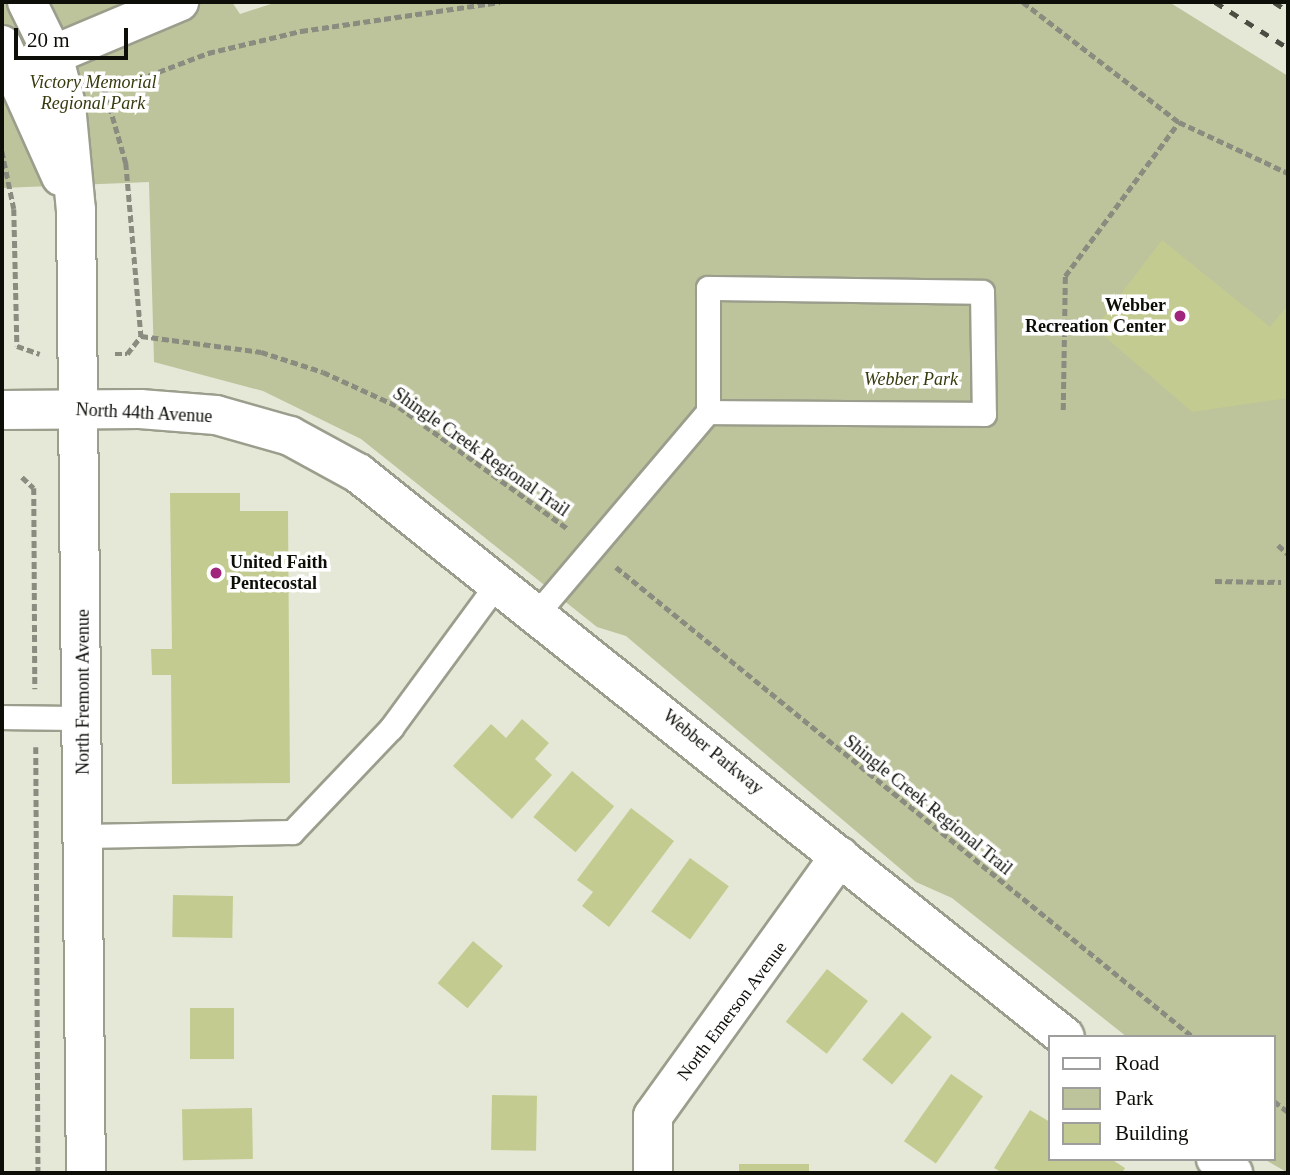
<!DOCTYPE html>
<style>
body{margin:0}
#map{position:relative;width:1290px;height:1175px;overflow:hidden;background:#e5e8d6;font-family:"Times New Roman",serif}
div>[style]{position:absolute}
.green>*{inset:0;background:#bdc39b}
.building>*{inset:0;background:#c4cb91;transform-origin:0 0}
.path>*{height:4.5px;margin-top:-2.25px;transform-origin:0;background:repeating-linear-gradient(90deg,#8a8c7f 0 7px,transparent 0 10.5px)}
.roads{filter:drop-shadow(2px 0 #9b9e8c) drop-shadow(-2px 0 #9b9e8c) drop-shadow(0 2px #9b9e8c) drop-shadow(0 -2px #9b9e8c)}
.lane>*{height:23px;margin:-11.5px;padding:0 11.5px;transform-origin:11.5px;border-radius:11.5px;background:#fff}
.street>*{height:38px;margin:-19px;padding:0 19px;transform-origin:19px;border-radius:19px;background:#fff}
.secondary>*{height:38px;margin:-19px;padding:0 19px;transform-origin:19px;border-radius:19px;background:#fff}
.rail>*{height:5px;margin-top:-2.5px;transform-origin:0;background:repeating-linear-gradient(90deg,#4b4d43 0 9px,transparent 0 18px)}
.dots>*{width:19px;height:19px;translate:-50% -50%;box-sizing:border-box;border:4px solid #fff;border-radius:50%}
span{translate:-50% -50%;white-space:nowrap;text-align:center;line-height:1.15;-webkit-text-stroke:7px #fff;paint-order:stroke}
.park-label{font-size:18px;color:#373b0e;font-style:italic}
.poi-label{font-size:18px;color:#0d0e08;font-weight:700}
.right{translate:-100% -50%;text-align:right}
.left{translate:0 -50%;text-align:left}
.street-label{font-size:18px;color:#0d0e08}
.frame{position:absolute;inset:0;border:4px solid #0d0e08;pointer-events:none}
.legend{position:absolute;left:1048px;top:1035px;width:228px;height:126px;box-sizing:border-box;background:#fff;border:2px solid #9e9f9c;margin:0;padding:9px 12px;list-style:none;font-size:21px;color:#0d0e08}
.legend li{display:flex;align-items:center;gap:14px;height:35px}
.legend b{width:35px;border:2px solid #9e9f9c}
.scale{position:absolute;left:14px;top:28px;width:114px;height:32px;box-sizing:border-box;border:4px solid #0d0e08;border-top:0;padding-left:9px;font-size:21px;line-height:24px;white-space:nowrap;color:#0d0e08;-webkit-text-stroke:5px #fff;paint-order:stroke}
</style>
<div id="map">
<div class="green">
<div style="clip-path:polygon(2px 2px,232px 2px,240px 14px,277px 2px,1169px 2px,1288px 76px,1288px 1173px,1264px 1159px,1274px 1159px,1274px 1037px,1127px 1037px,952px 898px,916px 882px,626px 636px,597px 627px,361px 439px,263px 391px,154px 362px,149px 182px,2px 188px)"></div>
</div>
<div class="building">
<div style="clip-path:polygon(1162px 240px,1270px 327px,1288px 305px,1288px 398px,1192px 412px,1095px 328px)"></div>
<div style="clip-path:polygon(170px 493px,240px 493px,240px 511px,288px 511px,290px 783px,172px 784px,171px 675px,152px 675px,151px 649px,172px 649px)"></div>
<div style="clip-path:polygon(522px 719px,549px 743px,535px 759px,552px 775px,512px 819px,453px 766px,491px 724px,506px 738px)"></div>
<div style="left:572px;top:771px;width:55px;height:60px;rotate:40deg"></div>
<div style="clip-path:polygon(631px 808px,674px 841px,609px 927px,582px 906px,593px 892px,577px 880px)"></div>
<div style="left:690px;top:858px;width:48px;height:66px;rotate:36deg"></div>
<div style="left:173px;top:895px;width:60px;height:42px;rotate:1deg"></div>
<div style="left:473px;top:941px;width:39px;height:55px;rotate:40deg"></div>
<div style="left:827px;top:969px;width:52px;height:67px;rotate:38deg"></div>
<div style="left:234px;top:1008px;width:51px;height:44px;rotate:90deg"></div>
<div style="left:902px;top:1012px;width:39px;height:62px;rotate:40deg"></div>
<div style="left:951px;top:1074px;width:39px;height:82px;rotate:35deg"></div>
<div style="left:492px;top:1095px;width:45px;height:55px;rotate:1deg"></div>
<div style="left:252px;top:1108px;width:51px;height:70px;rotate:89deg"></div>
<div style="clip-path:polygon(1030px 1110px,1050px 1122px,1050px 1159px,1111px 1159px,1125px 1168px,1122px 1173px,1003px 1173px,994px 1168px)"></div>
<div style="left:809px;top:1164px;width:9px;height:70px;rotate:90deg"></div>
</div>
<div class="path">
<div style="left:1023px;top:2px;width:197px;rotate:37.6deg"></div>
<div style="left:1179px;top:122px;width:120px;rotate:25.1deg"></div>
<div style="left:101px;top:76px;width:91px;rotate:74deg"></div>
<div style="left:126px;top:163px;width:174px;rotate:85deg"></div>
<div style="left:129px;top:83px;width:85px;rotate:-20.8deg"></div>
<div style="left:208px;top:53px;width:96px;rotate:-13.3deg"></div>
<div style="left:301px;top:31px;width:201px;rotate:-8.3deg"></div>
<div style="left:2px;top:151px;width:59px;rotate:78.3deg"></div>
<div style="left:14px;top:209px;width:137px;rotate:88.7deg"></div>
<div style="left:17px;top:346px;width:24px;rotate:19deg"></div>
<div style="left:141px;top:336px;width:121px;rotate:7.6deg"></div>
<div style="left:261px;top:352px;width:65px;rotate:17.9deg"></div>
<div style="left:323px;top:372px;width:84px;rotate:24.7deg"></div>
<div style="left:399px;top:407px;width:208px;rotate:35.8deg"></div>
<div style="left:115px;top:354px;width:12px"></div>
<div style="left:127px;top:354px;width:23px;rotate:-52deg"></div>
<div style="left:1063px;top:410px;width:134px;rotate:-89.1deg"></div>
<div style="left:1065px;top:276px;width:192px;rotate:-53.5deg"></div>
<div style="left:22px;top:477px;width:16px;rotate:43deg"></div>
<div style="left:34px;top:488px;width:201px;rotate:89.7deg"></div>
<div style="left:1278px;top:545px;width:13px;rotate:42deg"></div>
<div style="left:616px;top:567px;width:744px;rotate:39.16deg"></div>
<div style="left:1215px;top:581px;width:66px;rotate:0.9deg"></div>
<div style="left:36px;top:747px;width:426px;rotate:89.7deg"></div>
<div style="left:1274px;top:1101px;width:18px;rotate:38deg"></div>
</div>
<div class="roads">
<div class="lane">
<div style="left:539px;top:611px;width:261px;rotate:-49.7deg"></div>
<div style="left:708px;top:412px;width:124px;rotate:-90deg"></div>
<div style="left:708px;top:288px;width:274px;rotate:0.8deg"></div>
<div style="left:982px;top:292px;width:122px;rotate:89.1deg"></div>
<div style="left:984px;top:414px;width:276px;rotate:-179.6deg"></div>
<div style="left:2px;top:717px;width:81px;rotate:0.7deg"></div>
<div style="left:84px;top:836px;width:208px;rotate:-1.1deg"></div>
<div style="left:292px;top:832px;width:144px;rotate:-46.4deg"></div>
<div style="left:391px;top:728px;width:182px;rotate:-53.7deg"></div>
</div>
<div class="street">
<div style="left:653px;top:1173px;width:57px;rotate:-90deg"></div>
<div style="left:653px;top:1116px;width:320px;rotate:-54.3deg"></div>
</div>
<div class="secondary">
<div style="left:27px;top:2px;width:59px;rotate:63.9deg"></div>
<div style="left:53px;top:55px;width:52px;rotate:75.4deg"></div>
<div style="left:66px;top:105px;width:105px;rotate:84.6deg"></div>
<div style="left:76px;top:210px;width:963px;rotate:89.41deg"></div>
<div style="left:2px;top:45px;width:144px;rotate:65.8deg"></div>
<div style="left:29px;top:65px;width:163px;rotate:-22.8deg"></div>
<div style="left:2px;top:410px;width:138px;rotate:-0.4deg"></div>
<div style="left:140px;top:409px;width:76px;rotate:4.5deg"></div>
<div style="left:216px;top:415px;width:77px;rotate:15.8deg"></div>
<div style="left:290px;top:436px;width:77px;rotate:28.6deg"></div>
<div style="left:358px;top:473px;width:904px;rotate:38.58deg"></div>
<div style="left:1216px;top:1159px;width:22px;rotate:39deg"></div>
</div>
</div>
<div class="rail">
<div style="left:1215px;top:2px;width:86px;rotate:32.2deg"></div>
<div style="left:1274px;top:2px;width:17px;rotate:33deg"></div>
</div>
<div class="dots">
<div style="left:1180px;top:316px;background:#a0257c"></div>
<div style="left:216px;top:573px;background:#a0257c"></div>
</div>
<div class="park-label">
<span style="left:93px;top:93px">Victory Memorial<br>Regional Park</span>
<span style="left:911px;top:379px">Webber Park</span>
</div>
<div class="poi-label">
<span class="right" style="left:1166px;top:316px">Webber<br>Recreation Center</span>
<span class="left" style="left:230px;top:573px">United Faith<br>Pentecostal</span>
</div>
<div class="street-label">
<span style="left:144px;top:413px;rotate:3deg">North 44th Avenue</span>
<span style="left:481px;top:452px;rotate:35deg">Shingle Creek Regional Trail</span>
<span style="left:83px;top:692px;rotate:-90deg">North Fremont Avenue</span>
<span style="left:713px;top:752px;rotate:39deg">Webber Parkway</span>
<span style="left:928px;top:805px;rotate:39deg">Shingle Creek Regional Trail</span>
<span style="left:732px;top:1011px;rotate:-53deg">North Emerson Avenue</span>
</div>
<div class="frame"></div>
<ul class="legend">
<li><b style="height:9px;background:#fff"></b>Road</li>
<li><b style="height:19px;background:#bdc39b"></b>Park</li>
<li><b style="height:19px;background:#c4cb91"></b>Building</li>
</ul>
<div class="scale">20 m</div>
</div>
